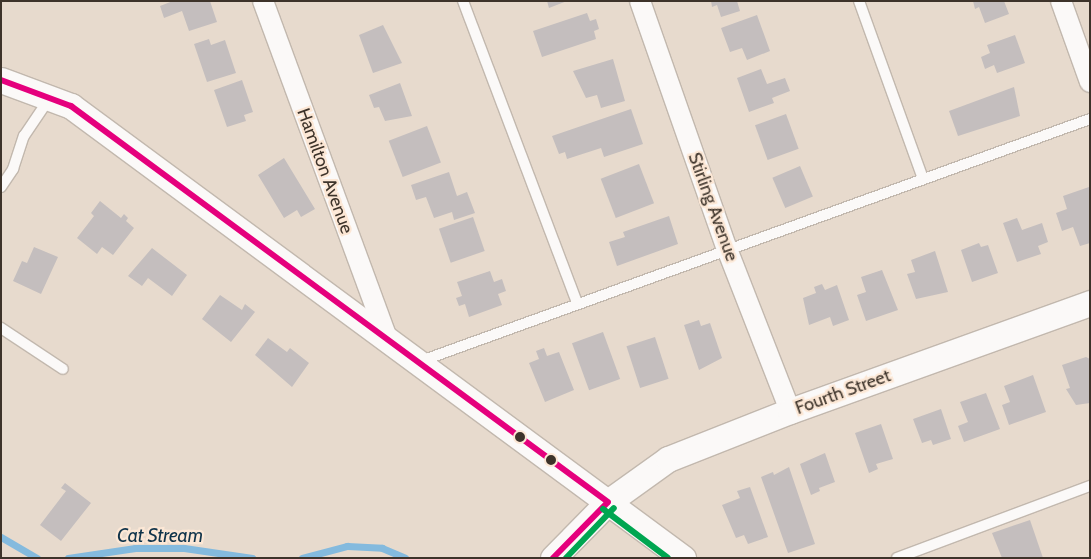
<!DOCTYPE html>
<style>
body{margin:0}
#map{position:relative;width:1091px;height:559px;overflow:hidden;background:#e7dacd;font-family:Cabin,sans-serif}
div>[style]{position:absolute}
.stream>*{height:7px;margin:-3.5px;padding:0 3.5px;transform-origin:3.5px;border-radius:3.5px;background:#84bade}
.building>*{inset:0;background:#c4bebe;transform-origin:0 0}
.roads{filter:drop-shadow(1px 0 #c2b8ae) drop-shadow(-1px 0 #c2b8ae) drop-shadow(0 1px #c2b8ae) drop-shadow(0 -1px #c2b8ae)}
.service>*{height:10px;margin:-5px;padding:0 5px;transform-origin:5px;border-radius:5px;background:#fbf9f8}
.minor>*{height:20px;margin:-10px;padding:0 10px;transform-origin:10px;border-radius:10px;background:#fbf9f8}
.tertiary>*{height:25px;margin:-12.5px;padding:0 12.5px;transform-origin:12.5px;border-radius:12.5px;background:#fbf9f8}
.bus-1>*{height:6px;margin:-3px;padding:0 3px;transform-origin:3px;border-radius:3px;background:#e5007d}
.bus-2>*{height:6px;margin:-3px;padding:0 3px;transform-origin:3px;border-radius:3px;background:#00a651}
.dots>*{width:14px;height:14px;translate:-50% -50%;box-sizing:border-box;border:2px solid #fce7d5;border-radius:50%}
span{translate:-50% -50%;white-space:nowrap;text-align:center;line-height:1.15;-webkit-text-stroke:4.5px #fce7d5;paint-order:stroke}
.street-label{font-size:18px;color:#3d332a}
.water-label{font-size:19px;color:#0f334a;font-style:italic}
.frame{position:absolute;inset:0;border:2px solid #3d332a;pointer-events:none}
</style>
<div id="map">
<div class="stream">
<div style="left:1px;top:537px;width:42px;rotate:30.3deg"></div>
<div style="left:68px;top:558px;width:68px;rotate:-8.5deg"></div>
<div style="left:135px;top:548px;width:49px"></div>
<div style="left:184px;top:548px;width:69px;rotate:8.4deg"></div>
<div style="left:302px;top:558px;width:47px;rotate:-14.9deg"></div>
<div style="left:347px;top:546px;width:35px;rotate:3deg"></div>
<div style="left:382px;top:548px;width:25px;rotate:23deg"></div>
</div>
<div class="building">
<div style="clip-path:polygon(173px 1px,210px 1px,217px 22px,189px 31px,182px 11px,164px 18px,160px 6px)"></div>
<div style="clip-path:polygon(547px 1px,567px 1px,549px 8px)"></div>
<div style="clip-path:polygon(711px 1px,737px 1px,740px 11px,721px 17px,717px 5px,712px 7px)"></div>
<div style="clip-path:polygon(973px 1px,1004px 1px,1009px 14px,985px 23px,979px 7px,975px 9px)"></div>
<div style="clip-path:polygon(587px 13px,590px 21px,596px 19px,599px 29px,594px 31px,596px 39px,542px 57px,533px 31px)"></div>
<div style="clip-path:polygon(757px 15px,770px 51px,747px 60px,742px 48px,730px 52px,721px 28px)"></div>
<div style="clip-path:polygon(383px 25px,402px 63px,373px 73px,359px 35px)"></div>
<div style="clip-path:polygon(1015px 35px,1025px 63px,997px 73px,994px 65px,985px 69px,981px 57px,990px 53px,987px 45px)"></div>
<div style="clip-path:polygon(209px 39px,211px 45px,225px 40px,236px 73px,207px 82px,194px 44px)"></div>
<div style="clip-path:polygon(613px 59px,625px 101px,601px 108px,597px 95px,586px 98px,573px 71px)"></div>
<div style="clip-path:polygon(761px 69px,767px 84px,785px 78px,790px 91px,772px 98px,774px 103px,749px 112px,737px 78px)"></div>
<div style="clip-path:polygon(242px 80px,253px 112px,244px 115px,246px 121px,227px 127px,214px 90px)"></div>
<div style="clip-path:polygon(400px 83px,412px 116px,385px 121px,379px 107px,374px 108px,369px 95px)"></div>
<div style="clip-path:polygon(1014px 87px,1020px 116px,958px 136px,949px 111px)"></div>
<div style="clip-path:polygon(631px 109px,643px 144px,604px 157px,601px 148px,567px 159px,565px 152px,559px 154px,552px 136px)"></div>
<div style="left:786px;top:114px;width:37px;height:33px;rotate:70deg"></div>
<div style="left:427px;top:126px;width:39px;height:41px;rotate:69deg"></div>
<div style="clip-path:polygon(284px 158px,315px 209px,301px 217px,297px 210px,284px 218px,258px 175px)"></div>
<div style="left:639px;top:164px;width:42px;height:41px;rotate:69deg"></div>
<div style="left:800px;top:166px;width:33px;height:30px;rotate:67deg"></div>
<div style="clip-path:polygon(449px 172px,457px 196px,467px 192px,475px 213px,454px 220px,452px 212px,434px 218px,426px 197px,416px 200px,411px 185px)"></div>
<div style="clip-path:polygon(1089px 187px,1090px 243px,1080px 246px,1073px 227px,1062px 231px,1056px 213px,1067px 209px,1063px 196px)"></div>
<div style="clip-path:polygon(100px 201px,121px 218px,124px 214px,128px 218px,126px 221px,134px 228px,113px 255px,102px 247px,97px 254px,77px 238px,94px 216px,91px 213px)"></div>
<div style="clip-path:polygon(669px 216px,678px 244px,617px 266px,609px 242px,625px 237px,623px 232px)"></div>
<div style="left:473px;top:217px;width:36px;height:36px;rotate:71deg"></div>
<div style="clip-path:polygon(1017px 218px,1022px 230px,1042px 223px,1048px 242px,1038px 246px,1041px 254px,1017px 262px,1003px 223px)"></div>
<div style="clip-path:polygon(979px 243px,981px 247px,988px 245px,998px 273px,972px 282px,961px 250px)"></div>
<div style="clip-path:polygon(34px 247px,58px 257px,41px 294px,13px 281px,22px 261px,27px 263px)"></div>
<div style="clip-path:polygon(152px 248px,187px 275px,172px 296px,148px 278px,142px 286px,128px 276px)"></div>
<div style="clip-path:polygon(935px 251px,948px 292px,916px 299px,907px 274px,915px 272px,911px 260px)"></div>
<div style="clip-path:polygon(882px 270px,898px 310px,866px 321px,857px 295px,866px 292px,861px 277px)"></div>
<div style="clip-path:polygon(490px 271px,494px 282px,502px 279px,506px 291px,498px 294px,502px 305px,469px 317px,465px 304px,459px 306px,456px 298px,462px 296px,457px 282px)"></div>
<div style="clip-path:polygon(822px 284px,825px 290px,837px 285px,849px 320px,833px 326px,830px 317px,809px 325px,803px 298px,816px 293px,814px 287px)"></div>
<div style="clip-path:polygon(220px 295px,242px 310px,245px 304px,255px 312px,231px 342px,202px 319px)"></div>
<div style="clip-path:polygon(699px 320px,701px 326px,710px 323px,722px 358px,699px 370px,684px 325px)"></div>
<div style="left:603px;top:332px;width:50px;height:33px;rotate:70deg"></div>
<div style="left:655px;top:337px;width:44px;height:30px;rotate:72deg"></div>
<div style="clip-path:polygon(268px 338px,287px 352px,290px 348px,309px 363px,292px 387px,255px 355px)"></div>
<div style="clip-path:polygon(544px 348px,547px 356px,559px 352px,574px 390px,545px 402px,529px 363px,539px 359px,536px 351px)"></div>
<div style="clip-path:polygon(1086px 357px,1090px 359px,1090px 403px,1076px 405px,1066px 389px,1070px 388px,1062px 365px)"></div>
<div style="clip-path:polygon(1033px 375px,1046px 412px,1009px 425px,1002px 405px,1010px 402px,1004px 386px)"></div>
<div style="clip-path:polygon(986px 393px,1000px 429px,964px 442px,958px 426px,968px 422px,960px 402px)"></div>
<div style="clip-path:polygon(941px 409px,951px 439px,933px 445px,931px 440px,922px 443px,913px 419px)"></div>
<div style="clip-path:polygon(881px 424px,893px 459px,876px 464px,878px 469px,869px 473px,855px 433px)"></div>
<div style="clip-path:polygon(825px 453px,835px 482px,819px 488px,820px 491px,811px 495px,800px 464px)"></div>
<div style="clip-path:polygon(789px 467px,815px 544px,788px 553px,761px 477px,773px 472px,774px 475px)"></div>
<div style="clip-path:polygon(65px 483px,91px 503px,61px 541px,40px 525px,66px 491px,61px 488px)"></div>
<div style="clip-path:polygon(750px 487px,768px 537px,748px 544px,744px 535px,736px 538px,722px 505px,740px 498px,737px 491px)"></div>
<div style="clip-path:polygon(1030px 520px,1043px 558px,1002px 558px,992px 533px)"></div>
</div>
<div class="roads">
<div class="service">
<div style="left:463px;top:1px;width:323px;rotate:69.3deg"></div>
<div style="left:859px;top:1px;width:189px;rotate:70.2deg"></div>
<div style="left:1px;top:187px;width:22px;rotate:-56deg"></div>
<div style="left:13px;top:169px;width:35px;rotate:-72deg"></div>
<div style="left:24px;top:136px;width:45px;rotate:-56deg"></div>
<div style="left:1px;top:328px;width:74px;rotate:33.5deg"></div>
<div style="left:421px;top:361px;width:711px;rotate:-19.89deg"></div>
<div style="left:897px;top:558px;width:206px;rotate:-20.5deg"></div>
</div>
<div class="minor">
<div style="left:263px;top:1px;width:362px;rotate:69.8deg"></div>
<div style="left:640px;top:1px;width:263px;rotate:70.7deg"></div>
<div style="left:727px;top:249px;width:174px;rotate:68.7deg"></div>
<div style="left:1061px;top:1px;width:86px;rotate:70.3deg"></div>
</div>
<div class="tertiary">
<div style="left:1px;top:80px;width:75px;rotate:20.4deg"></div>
<div style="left:71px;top:106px;width:761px;rotate:36.45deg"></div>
<div style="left:553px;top:558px;width:78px;rotate:-45.5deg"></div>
<div style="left:608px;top:502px;width:74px;rotate:-35.6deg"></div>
<div style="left:668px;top:459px;width:131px;rotate:-21.5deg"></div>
<div style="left:790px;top:411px;width:319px;rotate:-19.8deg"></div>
</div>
</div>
<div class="bus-1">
<div style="left:1px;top:80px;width:75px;rotate:20.4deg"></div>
<div style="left:71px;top:106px;width:667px;rotate:36.41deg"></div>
<div style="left:553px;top:558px;width:78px;rotate:-45.5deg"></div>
</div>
<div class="bus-2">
<div style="left:603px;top:509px;width:81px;rotate:37deg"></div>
<div style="left:566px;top:558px;width:69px;rotate:-46.2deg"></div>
</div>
<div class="dots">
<div style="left:520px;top:437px;background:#3d332a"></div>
<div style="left:551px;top:460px;background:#3d332a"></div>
</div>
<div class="street-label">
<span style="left:325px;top:171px;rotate:70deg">Hamilton Avenue</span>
<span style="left:713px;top:207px;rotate:70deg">Stirling Avenue</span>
<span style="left:843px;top:392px;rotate:-20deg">Fourth Street</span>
</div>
<div class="water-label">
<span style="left:160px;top:536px">Cat Stream</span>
</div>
<div class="frame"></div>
</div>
